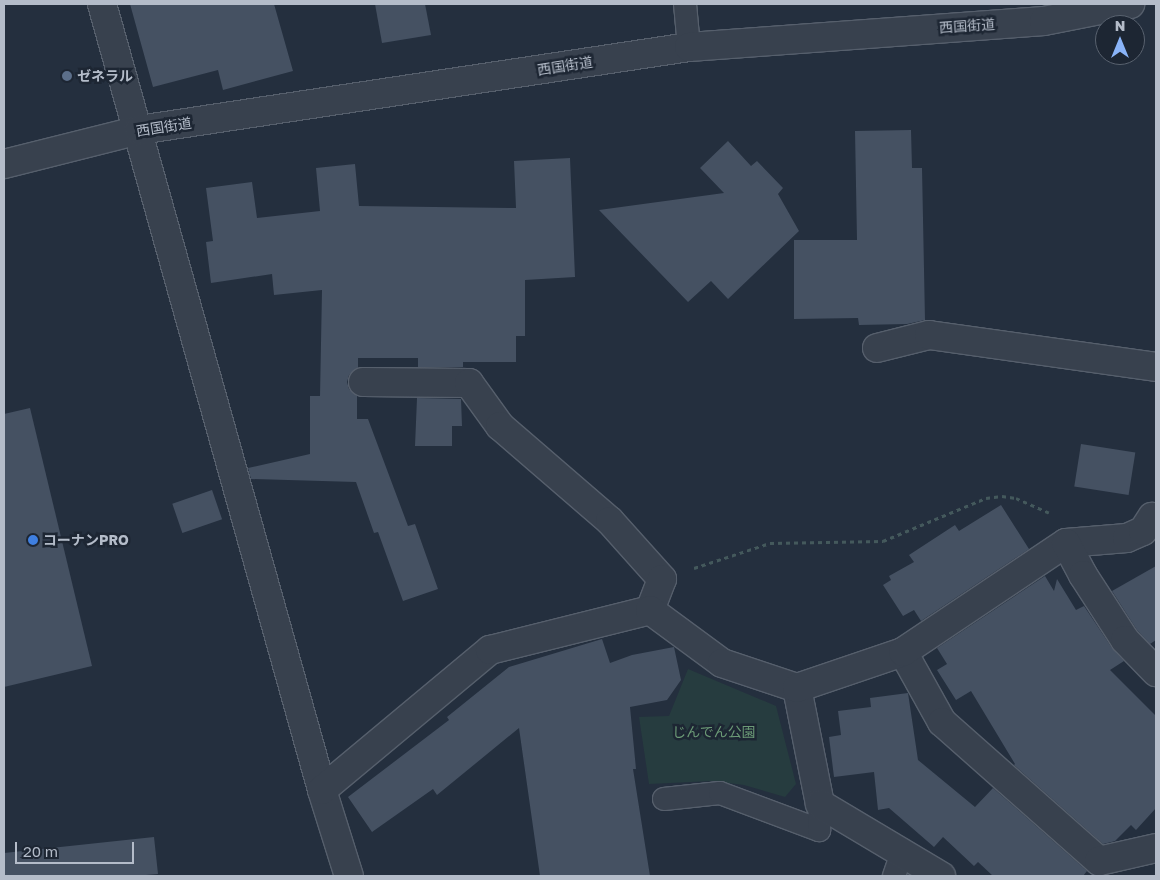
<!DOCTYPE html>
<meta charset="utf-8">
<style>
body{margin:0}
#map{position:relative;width:1160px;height:880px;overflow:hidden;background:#242f3e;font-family:"Golos Text","Noto Sans JP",sans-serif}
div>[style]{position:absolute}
.green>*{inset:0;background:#263c3f}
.building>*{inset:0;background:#455162;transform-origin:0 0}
.path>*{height:3px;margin-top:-1.5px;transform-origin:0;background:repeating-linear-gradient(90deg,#44595c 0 4px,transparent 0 8px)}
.roads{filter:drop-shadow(1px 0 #565f6c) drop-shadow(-1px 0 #565f6c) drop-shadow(0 1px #565f6c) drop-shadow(0 -1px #565f6c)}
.service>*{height:22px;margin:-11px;padding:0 11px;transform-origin:11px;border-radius:11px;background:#38414e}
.minor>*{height:28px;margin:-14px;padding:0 14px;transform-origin:14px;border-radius:14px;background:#38414e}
.dots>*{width:14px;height:14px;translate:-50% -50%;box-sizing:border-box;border:2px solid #1d2633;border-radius:50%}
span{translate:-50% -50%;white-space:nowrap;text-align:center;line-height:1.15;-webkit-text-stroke:5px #1d2633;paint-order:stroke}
.street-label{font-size:14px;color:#b4bcc9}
.poi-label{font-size:14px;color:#b4bcc9;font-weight:700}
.left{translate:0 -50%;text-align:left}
.park-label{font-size:14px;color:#6b9a76}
.frame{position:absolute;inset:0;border:5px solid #b4bcc9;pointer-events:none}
.north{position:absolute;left:1095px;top:15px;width:50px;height:50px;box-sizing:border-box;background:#1d2633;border:1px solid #59626f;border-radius:50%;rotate:0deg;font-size:14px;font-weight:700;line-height:20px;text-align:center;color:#b4bcc9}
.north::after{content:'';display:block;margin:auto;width:18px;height:22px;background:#8ab4f8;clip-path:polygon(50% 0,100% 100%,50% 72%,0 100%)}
.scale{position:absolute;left:15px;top:842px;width:119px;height:22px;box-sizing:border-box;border:2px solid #b4bcc9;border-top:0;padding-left:6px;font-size:15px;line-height:18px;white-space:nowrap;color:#b4bcc9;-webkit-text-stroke:4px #1d2633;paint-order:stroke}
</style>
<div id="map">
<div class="green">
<div style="clip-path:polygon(688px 669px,776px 706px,796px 784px,785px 797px,744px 785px,712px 781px,649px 784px,639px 717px,669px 716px)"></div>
</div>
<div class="building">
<div style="clip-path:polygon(130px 4px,274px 4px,293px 71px,223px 90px,218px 70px,153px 87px)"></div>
<div style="clip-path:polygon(375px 4px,425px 4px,431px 35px,382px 43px)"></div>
<div style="clip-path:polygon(911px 130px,912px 168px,922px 168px,925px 320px,907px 324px,859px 325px,858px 318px,794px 319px,794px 240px,857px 240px,855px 131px)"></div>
<div style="clip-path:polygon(728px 141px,751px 166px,757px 161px,783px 188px,778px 194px,799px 231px,728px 299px,711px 281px,688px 302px,599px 210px,724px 193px,700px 168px)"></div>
<div style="clip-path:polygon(570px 158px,575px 277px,525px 280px,525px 336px,516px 336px,516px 362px,463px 362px,463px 367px,418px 367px,418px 358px,358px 358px,358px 368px,349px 375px,347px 382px,349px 389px,357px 396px,357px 419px,368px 419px,408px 526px,415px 524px,438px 589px,403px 601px,378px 532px,374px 533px,356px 482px,251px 479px,248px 468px,310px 454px,310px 396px,320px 396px,322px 290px,274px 295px,272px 274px,211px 283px,206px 242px,213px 241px,206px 188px,252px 182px,257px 218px,320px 211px,316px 168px,355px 164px,359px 206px,516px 208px,514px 161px)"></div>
<div style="clip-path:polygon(417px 398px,461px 399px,462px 426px,452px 426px,452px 446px,415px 446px)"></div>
<div style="clip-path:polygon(30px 408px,92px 666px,4px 687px,4px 414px)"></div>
<div style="left:1081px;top:444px;width:55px;height:43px;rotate:9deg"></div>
<div style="left:212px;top:490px;width:31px;height:42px;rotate:71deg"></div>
<div style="clip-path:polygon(1001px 505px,1029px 549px,921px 621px,914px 610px,903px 616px,883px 585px,891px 580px,889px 576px,914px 562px,909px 555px,955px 525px,959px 531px)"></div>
<div style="clip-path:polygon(1156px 566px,1156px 640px,1150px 644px,1137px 630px,1112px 591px)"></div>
<div style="clip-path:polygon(1045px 576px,1054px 591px,1057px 579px,1076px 610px,1084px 606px,1112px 648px,1124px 661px,1110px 670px,1156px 716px,1156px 808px,1136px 830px,1131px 825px,1115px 841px,1103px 844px,1014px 765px,1015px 764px,971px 691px,956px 700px,937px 670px,947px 664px,937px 648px)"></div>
<div style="clip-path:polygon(602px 639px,610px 663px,632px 655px,674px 647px,681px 680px,667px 700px,630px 707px,636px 769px,633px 769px,650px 876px,540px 876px,519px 728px,437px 795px,433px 789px,372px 832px,348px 797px,449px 720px,447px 717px,509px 667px)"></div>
<div style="clip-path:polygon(908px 693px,918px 760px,975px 807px,993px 788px,1087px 871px,1083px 876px,993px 876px,978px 862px,974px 866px,943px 837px,934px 847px,889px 808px,878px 810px,874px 772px,834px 777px,829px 737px,841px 735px,838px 711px,871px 707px,870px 698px)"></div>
<div style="clip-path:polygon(154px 837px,158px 874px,134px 876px,4px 876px,4px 853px)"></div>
</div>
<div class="path">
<div style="left:694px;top:568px;width:80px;rotate:-18.2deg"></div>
<div style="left:770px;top:543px;width:113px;rotate:-1deg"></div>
<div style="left:883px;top:541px;width:112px;rotate:-22.7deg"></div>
<div style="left:986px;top:498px;width:16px;rotate:-7deg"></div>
<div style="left:1002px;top:496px;width:14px;rotate:8deg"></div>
<div style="left:1016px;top:498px;width:36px;rotate:24deg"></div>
</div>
<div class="roads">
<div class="service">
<div style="left:685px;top:4px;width:43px;rotate:84.7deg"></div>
<div style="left:664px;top:799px;width:56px;rotate:-6.1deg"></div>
<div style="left:720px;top:793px;width:106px;rotate:20.5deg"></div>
<div style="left:819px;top:830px;width:26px;rotate:-88deg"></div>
<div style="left:894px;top:876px;width:24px;rotate:-71deg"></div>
</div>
<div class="minor">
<div style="left:102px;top:4px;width:816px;rotate:74.36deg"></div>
<div style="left:322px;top:790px;width:90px;rotate:72.6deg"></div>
<div style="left:4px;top:164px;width:139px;rotate:-14.1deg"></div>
<div style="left:139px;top:130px;width:556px;rotate:-8.58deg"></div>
<div style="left:689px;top:47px;width:356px;rotate:-4.2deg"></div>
<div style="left:1044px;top:21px;width:88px;rotate:-11.2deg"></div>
<div style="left:877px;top:348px;width:54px;rotate:-14deg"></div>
<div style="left:929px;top:335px;width:229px;rotate:8deg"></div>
<div style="left:363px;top:382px;width:106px;rotate:0.5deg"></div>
<div style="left:469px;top:383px;width:53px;rotate:54.2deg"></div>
<div style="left:500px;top:426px;width:145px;rotate:40.8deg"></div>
<div style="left:610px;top:521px;width:78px;rotate:48.1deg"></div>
<div style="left:662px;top:579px;width:33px;rotate:111deg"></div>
<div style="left:1066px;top:543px;width:61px;rotate:-4.7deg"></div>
<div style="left:1127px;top:538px;width:17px;rotate:-24deg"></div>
<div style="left:1143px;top:531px;width:17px;rotate:-57deg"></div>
<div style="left:903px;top:652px;width:80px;rotate:60.9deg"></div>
<div style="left:942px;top:722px;width:210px;rotate:41.5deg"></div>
<div style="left:1099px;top:861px;width:58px;rotate:-12.8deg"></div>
<div style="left:797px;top:688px;width:118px;rotate:78.8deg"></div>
<div style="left:820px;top:804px;width:141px;rotate:30.8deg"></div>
<div style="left:322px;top:790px;width:219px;rotate:-39.8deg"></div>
<div style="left:490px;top:650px;width:165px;rotate:-14deg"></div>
<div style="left:650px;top:610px;width:89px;rotate:36.4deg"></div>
<div style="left:722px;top:663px;width:79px;rotate:18.4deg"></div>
<div style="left:797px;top:688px;width:112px;rotate:-18.8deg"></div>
<div style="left:903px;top:652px;width:196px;rotate:-33.8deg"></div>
<div style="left:1066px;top:543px;width:36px;rotate:62deg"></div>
<div style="left:1083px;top:575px;width:77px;rotate:57.1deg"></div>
<div style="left:1125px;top:640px;width:45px;rotate:45.9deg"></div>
</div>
</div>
<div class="dots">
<div style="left:67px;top:76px;background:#5c6f8a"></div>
<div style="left:33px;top:540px;background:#3f7fe0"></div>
</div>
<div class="street-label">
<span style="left:967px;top:26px;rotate:-4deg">西国街道</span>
<span style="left:565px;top:66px;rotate:-9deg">西国街道</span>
<span style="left:164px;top:127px;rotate:-9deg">西国街道</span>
</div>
<div class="poi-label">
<span class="left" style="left:77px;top:76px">ゼネラル</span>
<span class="left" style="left:43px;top:540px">コーナンPRO</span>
</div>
<div class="park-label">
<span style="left:714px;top:732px">じんでん公園</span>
</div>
<div class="frame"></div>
<div class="north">N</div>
<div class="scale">20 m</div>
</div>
